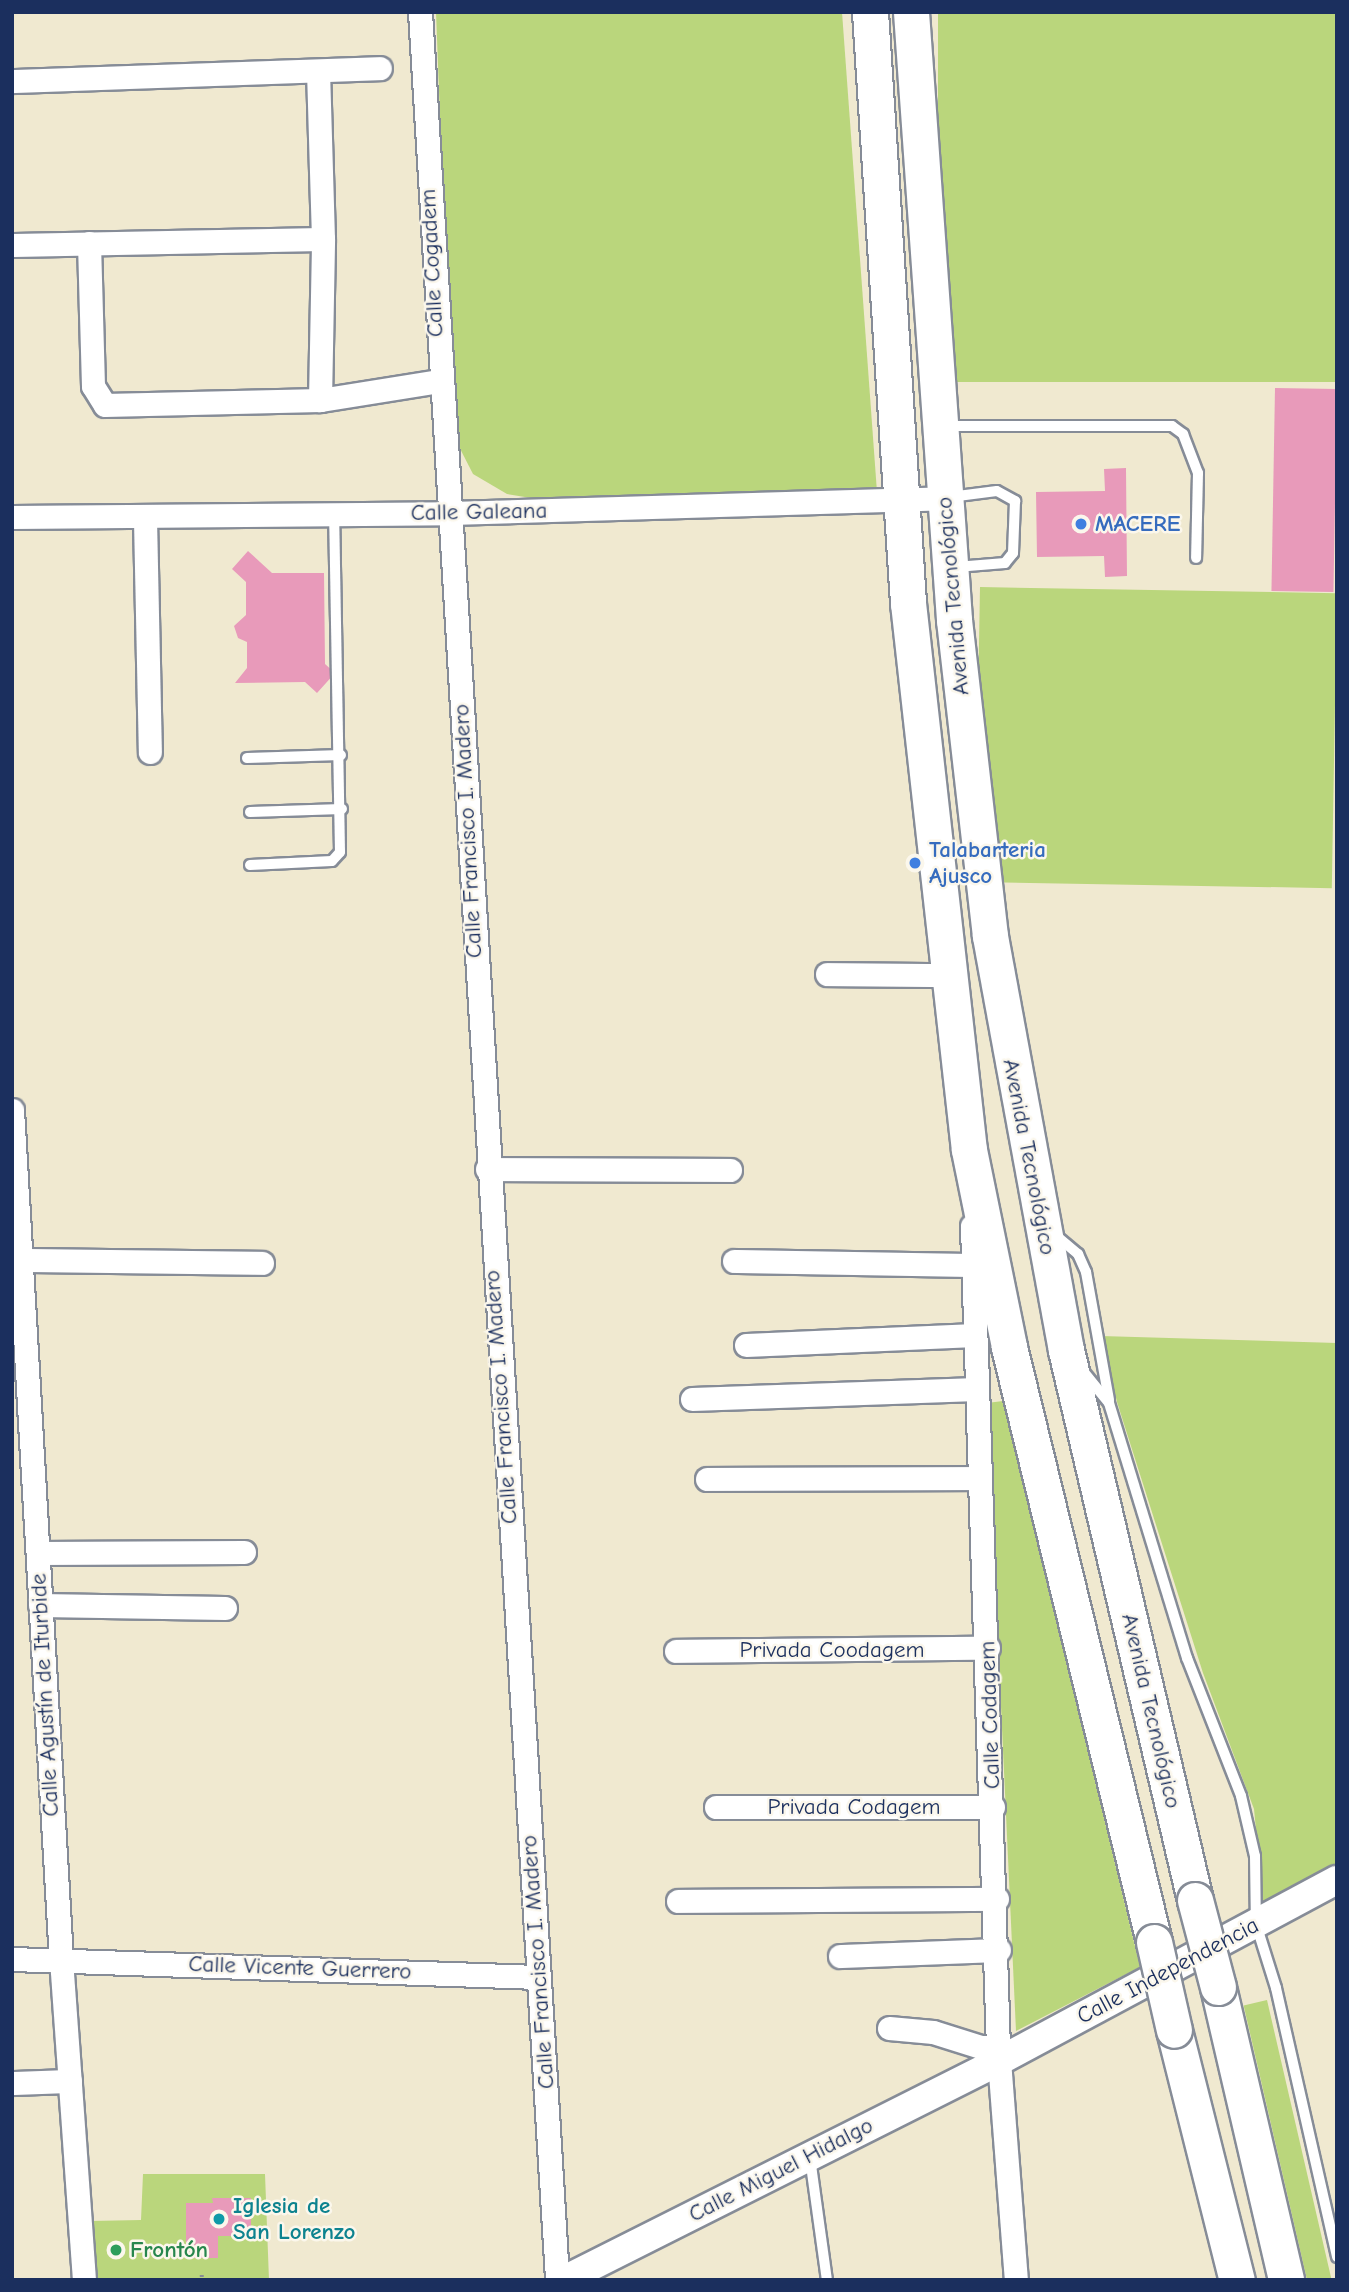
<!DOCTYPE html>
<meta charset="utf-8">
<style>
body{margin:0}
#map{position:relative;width:1349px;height:2292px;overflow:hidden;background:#f0e9d0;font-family:"Comic Neue",sans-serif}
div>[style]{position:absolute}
.green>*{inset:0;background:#bad67c;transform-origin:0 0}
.building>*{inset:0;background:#e89aba;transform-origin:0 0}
.path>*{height:3.5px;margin-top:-1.75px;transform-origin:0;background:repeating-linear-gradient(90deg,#868c97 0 2px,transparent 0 7px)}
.roads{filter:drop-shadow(2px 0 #868c97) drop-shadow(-2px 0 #868c97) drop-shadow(0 2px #868c97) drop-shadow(0 -2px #868c97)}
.service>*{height:10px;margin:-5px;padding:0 5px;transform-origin:5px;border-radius:5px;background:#fff}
.minor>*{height:23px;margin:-11.5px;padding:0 11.5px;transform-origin:11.5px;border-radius:11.5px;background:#fff}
.tertiary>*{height:28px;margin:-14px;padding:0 14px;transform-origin:14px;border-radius:14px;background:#fff}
.primary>*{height:35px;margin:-17.5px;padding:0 17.5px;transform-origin:17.5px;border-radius:17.5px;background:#fff}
.bridges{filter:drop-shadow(2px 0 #868c97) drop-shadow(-2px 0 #868c97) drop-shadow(0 2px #868c97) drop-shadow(0 -2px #868c97)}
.primary-bridge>*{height:35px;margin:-17.5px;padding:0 17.5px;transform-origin:17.5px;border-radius:17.5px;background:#fff}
.dots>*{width:19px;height:19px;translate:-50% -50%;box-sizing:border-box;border:4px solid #fbf7ec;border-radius:50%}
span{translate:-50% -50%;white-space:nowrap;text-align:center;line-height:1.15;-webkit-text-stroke:5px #fbf7ec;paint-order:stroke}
.street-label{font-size:23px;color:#1b2f5e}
.shop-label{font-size:23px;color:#366cbe;font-weight:700}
.left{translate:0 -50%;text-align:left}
.culture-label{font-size:23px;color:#0d838f;font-weight:700}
.leisure-label{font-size:23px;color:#27864d;font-weight:700}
.frame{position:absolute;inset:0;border:14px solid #1b2f5e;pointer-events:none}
</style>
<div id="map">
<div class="green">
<div style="clip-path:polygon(436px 12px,842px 12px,877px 492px,531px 498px,507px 494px,473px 474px,452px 433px)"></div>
<div style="left:938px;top:12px;width:399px;height:370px"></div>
<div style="left:980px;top:587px;width:357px;height:295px;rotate:1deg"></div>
<div style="clip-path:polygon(1101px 1336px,1337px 1343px,1337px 1864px,1263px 1902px,1254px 1809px,1203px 1673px,1117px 1402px)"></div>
<div style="clip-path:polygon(1003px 1401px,1140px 1967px,1016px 2031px,987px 1403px)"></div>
<div style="left:1267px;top:2000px;width:287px;height:24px;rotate:77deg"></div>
<div style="clip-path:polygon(143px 2174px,265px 2174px,269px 2280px,94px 2280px,90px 2221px,141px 2220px)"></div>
</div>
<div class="building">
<div style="left:1275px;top:388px;width:62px;height:203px;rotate:1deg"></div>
<div style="clip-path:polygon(1126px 468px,1127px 576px,1105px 577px,1104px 556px,1037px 557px,1036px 492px,1105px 491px,1104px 469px)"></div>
<div style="clip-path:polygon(248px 551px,272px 573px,324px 573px,325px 664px,335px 673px,317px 693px,305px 682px,235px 683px,247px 668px,247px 642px,238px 638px,234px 626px,246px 615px,246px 582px,232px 569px)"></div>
<div style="clip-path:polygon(212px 2198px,251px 2198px,251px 2236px,218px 2236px,218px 2258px,186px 2258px,186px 2203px,213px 2203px)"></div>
</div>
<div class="path">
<div style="left:202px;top:2275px;width:5px;rotate:90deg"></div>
</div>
<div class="roads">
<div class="service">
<div style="left:946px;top:426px;width:226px"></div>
<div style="left:1172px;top:426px;width:14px;rotate:36deg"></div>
<div style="left:1183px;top:434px;width:42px;rotate:69deg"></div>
<div style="left:1198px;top:473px;width:85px;rotate:91.3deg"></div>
<div style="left:950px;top:497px;width:47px;rotate:-7.3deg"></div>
<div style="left:997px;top:491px;width:21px;rotate:29deg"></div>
<div style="left:1015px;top:501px;width:52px;rotate:92.2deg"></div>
<div style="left:1013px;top:553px;width:13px;rotate:129deg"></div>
<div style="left:1005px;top:563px;width:49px;rotate:175.3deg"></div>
<div style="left:247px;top:758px;width:94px;rotate:-1.8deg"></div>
<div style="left:250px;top:812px;width:92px;rotate:-1.9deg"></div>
<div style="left:250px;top:865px;width:82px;rotate:-2.8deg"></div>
<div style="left:332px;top:861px;width:12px;rotate:-48deg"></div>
<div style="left:340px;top:852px;width:337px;rotate:-91deg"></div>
<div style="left:1053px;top:1233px;width:33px;rotate:40deg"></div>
<div style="left:1078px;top:1254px;width:20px;rotate:66deg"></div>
<div style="left:1086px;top:1272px;width:130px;rotate:79.8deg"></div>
<div style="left:1083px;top:1371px;width:41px;rotate:50.9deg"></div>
<div style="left:1109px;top:1403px;width:267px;rotate:73deg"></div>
<div style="left:1187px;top:1658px;width:148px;rotate:68.6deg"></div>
<div style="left:1241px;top:1796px;width:62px;rotate:76.9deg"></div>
<div style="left:1255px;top:1856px;width:68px;rotate:89.2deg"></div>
<div style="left:1256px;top:1924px;width:67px;rotate:72.6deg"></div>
<div style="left:1276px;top:1988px;width:276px;rotate:77.2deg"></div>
<div style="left:810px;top:2158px;width:123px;rotate:82.1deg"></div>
</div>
<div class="minor">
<div style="left:420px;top:12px;width:2272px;rotate:86.54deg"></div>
<div style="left:12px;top:81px;width:368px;rotate:-2deg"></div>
<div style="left:89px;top:243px;width:143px;rotate:88.4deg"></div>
<div style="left:93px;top:386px;width:22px;rotate:58deg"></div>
<div style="left:105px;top:405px;width:215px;rotate:-1.3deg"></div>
<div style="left:320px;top:400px;width:161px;rotate:-88.9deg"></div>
<div style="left:323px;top:239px;width:167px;rotate:-91.7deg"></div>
<div style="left:12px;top:245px;width:311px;rotate:-1.1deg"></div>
<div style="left:320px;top:400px;width:121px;rotate:-9.1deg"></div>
<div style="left:12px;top:517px;width:438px;rotate:-0.5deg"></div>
<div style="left:450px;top:513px;width:495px;rotate:-1.7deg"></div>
<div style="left:145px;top:519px;width:233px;rotate:88.8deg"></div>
<div style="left:827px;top:974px;width:119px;rotate:0.5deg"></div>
<div style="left:12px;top:1110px;width:850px;rotate:86.7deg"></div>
<div style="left:61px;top:1959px;width:322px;rotate:85.9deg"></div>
<div style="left:487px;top:1169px;width:243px;rotate:0.2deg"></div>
<div style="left:972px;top:1226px;width:821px;rotate:88.19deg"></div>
<div style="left:998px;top:2047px;width:234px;rotate:85.6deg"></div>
<div style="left:19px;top:1260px;width:243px;rotate:0.7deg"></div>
<div style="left:734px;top:1261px;width:239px;rotate:1deg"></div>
<div style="left:746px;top:1345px;width:229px;rotate:-2.5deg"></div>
<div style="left:692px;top:1399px;width:285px;rotate:-2deg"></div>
<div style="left:707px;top:1479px;width:273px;rotate:-0.2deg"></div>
<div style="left:38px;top:1553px;width:206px;rotate:-0.3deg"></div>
<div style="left:40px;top:1605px;width:185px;rotate:0.9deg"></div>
<div style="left:676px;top:1651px;width:312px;rotate:-0.6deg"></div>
<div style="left:716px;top:1807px;width:277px"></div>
<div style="left:678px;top:1901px;width:319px;rotate:-0.4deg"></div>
<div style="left:840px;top:1956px;width:159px;rotate:-2.2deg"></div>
<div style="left:12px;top:1959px;width:527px;rotate:1.96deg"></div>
<div style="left:889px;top:2028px;width:44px;rotate:5.2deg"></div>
<div style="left:933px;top:2032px;width:50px;rotate:17.4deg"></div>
<div style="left:981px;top:2047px;width:17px"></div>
<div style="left:12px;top:2083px;width:58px;rotate:-2deg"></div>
</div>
<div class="tertiary">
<div style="left:564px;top:2280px;width:487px;rotate:-26.7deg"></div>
<div style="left:999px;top:2061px;width:383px;rotate:-28.2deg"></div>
</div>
<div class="primary">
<div style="left:870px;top:12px;width:592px;rotate:86.32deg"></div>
<div style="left:908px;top:603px;width:550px;rotate:83.64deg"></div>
<div style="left:969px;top:1150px;width:201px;rotate:78.5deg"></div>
<div style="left:1009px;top:1347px;width:612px;rotate:76.3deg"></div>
<div style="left:911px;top:12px;width:610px;rotate:85.95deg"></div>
<div style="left:954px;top:620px;width:318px;rotate:83.5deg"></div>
<div style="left:990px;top:936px;width:421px;rotate:79.6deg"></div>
<div style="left:1066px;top:1350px;width:565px;rotate:76.8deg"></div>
<div style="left:1218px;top:1987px;width:301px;rotate:76.9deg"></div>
<div style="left:1174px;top:2030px;width:258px;rotate:75.9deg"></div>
</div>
</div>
<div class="bridges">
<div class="primary-bridge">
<div style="left:1195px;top:1900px;width:90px;rotate:75.2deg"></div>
<div style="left:1154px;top:1942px;width:90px;rotate:77.2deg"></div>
</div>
</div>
<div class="dots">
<div style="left:1081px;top:524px;background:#3f7fe0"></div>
<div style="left:915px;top:863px;background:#3f7fe0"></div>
<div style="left:219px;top:2219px;background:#0f9aa8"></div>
<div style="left:116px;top:2250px;background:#2e9e5b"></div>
</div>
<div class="street-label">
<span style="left:432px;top:263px;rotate:-93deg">Calle Cogadem</span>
<span style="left:479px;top:512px;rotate:-1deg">Calle Galeana</span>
<span style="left:953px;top:596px;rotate:-95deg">Avenida Tecnológico</span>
<span style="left:468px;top:831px;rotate:-93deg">Calle Francisco I. Madero</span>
<span style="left:1029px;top:1157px;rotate:79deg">Avenida Tecnológico</span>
<span style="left:501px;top:1397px;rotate:-94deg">Calle Francisco I. Madero</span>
<span style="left:832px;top:1650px">Privada Coodagem</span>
<span style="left:45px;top:1695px;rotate:-93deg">Calle Agustín de Iturbide</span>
<span style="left:1151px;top:1711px;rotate:77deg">Avenida Tecnológico</span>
<span style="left:990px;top:1715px;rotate:-92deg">Calle Codagem</span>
<span style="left:854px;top:1807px">Privada Codagem</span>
<span style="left:538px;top:1962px;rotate:-94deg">Calle Francisco I. Madero</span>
<span style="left:300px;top:1968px;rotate:2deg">Calle Vicente Guerrero</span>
<span style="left:1168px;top:1971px;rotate:-28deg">Calle Independencia</span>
<span style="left:781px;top:2170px;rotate:-27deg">Calle Miguel Hidalgo</span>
</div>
<div class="shop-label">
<span class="left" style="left:1095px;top:524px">MACERE</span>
<span class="left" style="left:929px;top:863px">Talabarteria<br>Ajusco</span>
</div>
<div class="culture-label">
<span class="left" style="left:233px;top:2219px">Iglesia de<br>San Lorenzo</span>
</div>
<div class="leisure-label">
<span class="left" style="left:130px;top:2250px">Frontón</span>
</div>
<div class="frame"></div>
</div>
